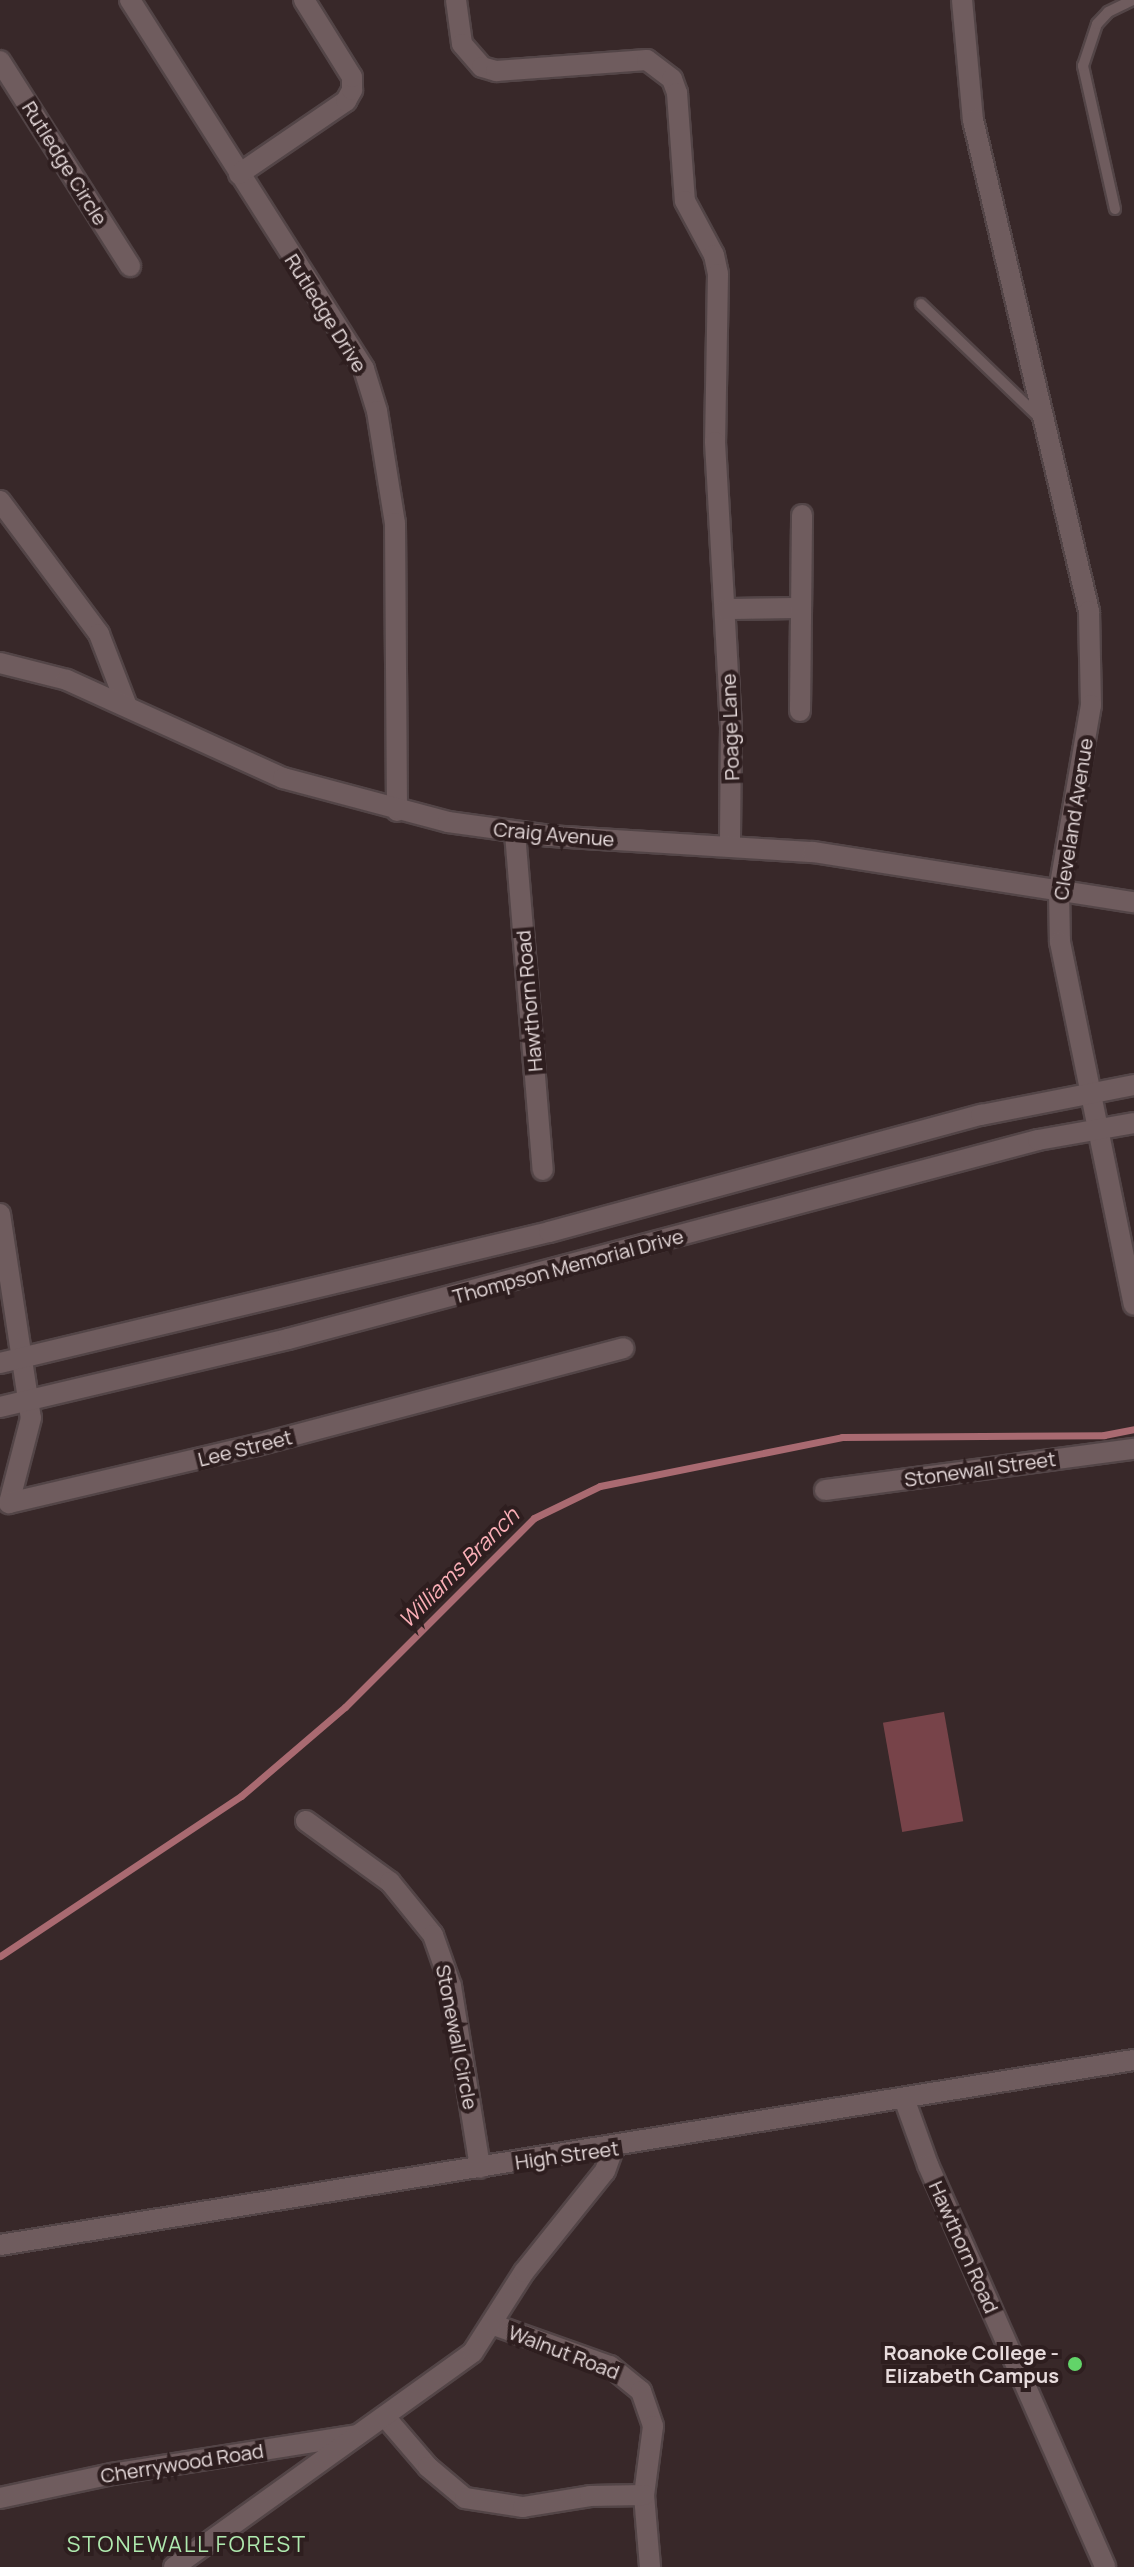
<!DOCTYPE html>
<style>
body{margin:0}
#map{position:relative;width:1134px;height:2567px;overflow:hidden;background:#382829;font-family:Manrope,sans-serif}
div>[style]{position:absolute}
.green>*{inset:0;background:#774349;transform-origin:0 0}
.stream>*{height:7px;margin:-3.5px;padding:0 3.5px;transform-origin:3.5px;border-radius:3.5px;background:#a96a71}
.roads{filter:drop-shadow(2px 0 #534547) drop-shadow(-2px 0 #534547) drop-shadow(0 2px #534547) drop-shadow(0 -2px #534547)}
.lane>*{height:10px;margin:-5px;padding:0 5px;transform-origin:5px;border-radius:5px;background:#6f5c5e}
.street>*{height:20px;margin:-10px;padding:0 10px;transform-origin:10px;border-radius:10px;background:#6f5c5e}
.secondary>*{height:20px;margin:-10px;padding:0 10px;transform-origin:10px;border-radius:10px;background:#6f5c5e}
.dots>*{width:22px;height:22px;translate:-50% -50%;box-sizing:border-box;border:4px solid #2e1e1f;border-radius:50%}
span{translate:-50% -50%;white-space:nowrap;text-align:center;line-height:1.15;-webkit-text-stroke:8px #2e1e1f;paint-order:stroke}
.street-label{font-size:20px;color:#e7dbdc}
.poi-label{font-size:20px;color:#e7dbdc;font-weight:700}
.right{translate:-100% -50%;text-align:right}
.water-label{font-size:22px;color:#faaeb6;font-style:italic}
.neighbourhood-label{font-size:22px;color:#afeaaf;letter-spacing:2px}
</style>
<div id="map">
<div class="green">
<div style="left:944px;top:1712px;width:111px;height:62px;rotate:80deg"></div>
</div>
<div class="stream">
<div style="left:0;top:1956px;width:289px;rotate:-33.6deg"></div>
<div style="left:241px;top:1796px;width:137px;rotate:-40.6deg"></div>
<div style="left:345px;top:1707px;width:267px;rotate:-45deg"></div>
<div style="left:534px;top:1518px;width:73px;rotate:-25.9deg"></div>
<div style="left:600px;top:1486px;width:247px;rotate:-11.4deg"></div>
<div style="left:842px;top:1437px;width:262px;rotate:-0.4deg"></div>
<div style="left:1104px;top:1435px;width:31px;rotate:-11deg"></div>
</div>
<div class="roads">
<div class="lane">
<div style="left:1115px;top:209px;width:147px;rotate:-102.6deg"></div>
<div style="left:1083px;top:66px;width:44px;rotate:-71.6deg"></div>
<div style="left:1097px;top:24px;width:16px;rotate:-47deg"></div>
<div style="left:1108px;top:12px;width:28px;rotate:-26deg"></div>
<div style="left:921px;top:304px;width:163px;rotate:43.8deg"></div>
</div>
<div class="street">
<div style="left:130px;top:0;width:437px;rotate:57.6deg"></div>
<div style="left:364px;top:369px;width:44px;rotate:72.8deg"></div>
<div style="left:377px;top:411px;width:113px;rotate:80.9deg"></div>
<div style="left:395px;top:523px;width:288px;rotate:89.6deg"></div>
<div style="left:456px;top:0;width:44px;rotate:82.2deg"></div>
<div style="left:462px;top:44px;width:30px;rotate:49deg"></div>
<div style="left:482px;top:67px;width:15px;rotate:16deg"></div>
<div style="left:496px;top:71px;width:151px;rotate:-4.2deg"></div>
<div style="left:647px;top:60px;width:31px;rotate:37deg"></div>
<div style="left:672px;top:79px;width:15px;rotate:70deg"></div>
<div style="left:677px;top:93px;width:108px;rotate:85.8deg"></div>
<div style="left:685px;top:201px;width:61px;rotate:61.8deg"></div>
<div style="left:714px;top:255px;width:19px;rotate:78deg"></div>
<div style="left:718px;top:274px;width:168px;rotate:91deg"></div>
<div style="left:715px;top:442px;width:283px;rotate:86.8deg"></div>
<div style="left:731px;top:725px;width:119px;rotate:90.5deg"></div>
<div style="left:962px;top:0;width:121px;rotate:84.8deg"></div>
<div style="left:973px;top:120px;width:505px;rotate:76.71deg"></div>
<div style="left:1089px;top:611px;width:94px;rotate:88.8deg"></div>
<div style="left:1091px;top:705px;width:189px;rotate:99.8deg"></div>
<div style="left:1059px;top:891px;width:51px;rotate:88.9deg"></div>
<div style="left:1060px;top:942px;width:370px;rotate:78.5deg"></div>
<div style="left:0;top:61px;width:243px;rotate:57.6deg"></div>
<div style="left:239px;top:174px;width:130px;rotate:-34.3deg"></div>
<div style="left:346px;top:101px;width:13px;rotate:-61deg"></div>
<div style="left:352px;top:90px;width:13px;rotate:-90deg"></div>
<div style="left:352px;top:77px;width:91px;rotate:-121.9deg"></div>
<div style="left:0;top:501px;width:166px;rotate:53.3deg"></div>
<div style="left:99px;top:634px;width:75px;rotate:68.9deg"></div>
<div style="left:725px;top:609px;width:76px;rotate:-0.8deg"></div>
<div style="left:0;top:663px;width:69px;rotate:14.2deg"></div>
<div style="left:67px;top:680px;width:237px;rotate:24.4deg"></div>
<div style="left:283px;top:778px;width:171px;rotate:14.9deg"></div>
<div style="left:448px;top:822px;width:103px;rotate:7.8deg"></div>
<div style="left:550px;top:836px;width:263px;rotate:3.5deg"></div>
<div style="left:813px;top:852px;width:325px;rotate:8.9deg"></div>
<div style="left:800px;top:711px;width:196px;rotate:-89.4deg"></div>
<div style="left:515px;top:833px;width:338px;rotate:85.3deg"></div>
<div style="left:0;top:1214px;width:206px;rotate:81.4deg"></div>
<div style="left:31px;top:1418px;width:88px;rotate:104.5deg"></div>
<div style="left:9px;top:1503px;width:255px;rotate:-13.2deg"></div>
<div style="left:257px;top:1445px;width:379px;rotate:-14.8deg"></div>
<div style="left:825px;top:1490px;width:312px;rotate:-7.6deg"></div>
<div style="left:306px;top:1821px;width:104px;rotate:36deg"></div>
<div style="left:390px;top:1882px;width:68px;rotate:50.9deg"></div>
<div style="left:433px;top:1935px;width:54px;rotate:70.6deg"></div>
<div style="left:451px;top:1986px;width:184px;rotate:80.9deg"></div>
<div style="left:905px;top:2101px;width:68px;rotate:70.2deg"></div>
<div style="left:928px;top:2165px;width:439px;rotate:66.2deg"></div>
<div style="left:0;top:2245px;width:1149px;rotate:-9.27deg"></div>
<div style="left:494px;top:2325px;width:123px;rotate:19.5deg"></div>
<div style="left:610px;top:2366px;width:40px;rotate:39deg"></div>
<div style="left:641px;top:2391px;width:37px;rotate:71deg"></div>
<div style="left:653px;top:2426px;width:70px;rotate:97.4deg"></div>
<div style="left:644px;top:2495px;width:72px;rotate:85.2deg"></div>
<div style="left:386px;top:2418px;width:65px;rotate:49.4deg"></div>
<div style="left:428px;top:2467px;width:48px;rotate:40deg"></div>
<div style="left:465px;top:2498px;width:59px;rotate:8.8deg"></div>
<div style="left:523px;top:2507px;width:68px;rotate:-9.3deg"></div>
<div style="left:590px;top:2496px;width:54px;rotate:-1.1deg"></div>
<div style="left:0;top:2498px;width:115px;rotate:-12.1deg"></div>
<div style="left:112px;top:2474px;width:248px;rotate:-9deg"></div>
<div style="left:174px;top:2567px;width:368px;rotate:-35.7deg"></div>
<div style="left:473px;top:2352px;width:95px;rotate:-57.5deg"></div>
<div style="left:524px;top:2272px;width:129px;rotate:-51.3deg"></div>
<div style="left:605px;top:2171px;width:23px;rotate:-70deg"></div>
</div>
<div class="secondary">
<div style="left:0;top:1363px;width:564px;rotate:-13.42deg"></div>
<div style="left:549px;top:1232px;width:448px;rotate:-15.2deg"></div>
<div style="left:981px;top:1115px;width:156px;rotate:-11.1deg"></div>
<div style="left:0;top:1407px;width:296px;rotate:-13.3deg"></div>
<div style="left:288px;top:1339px;width:776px;rotate:-14.86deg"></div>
<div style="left:1038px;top:1140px;width:97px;rotate:-10deg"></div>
</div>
</div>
<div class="dots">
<div style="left:1075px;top:2364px;background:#62d469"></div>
</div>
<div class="street-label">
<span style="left:65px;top:163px;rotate:58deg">Rutledge Circle</span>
<span style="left:326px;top:313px;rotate:58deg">Rutledge Drive</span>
<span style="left:730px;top:727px;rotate:-92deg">Poage Lane</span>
<span style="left:1073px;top:819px;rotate:-81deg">Cleveland Avenue</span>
<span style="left:554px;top:834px;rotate:5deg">Craig Avenue</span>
<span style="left:529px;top:1001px;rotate:-95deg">Hawthorn Road</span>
<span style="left:568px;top:1266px;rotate:-15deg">Thompson Memorial Drive</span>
<span style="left:245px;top:1448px;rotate:-14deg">Lee Street</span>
<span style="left:980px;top:1469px;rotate:-8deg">Stonewall Street</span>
<span style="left:457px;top:2037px;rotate:79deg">Stonewall Circle</span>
<span style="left:567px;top:2155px;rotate:-8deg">High Street</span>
<span style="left:964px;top:2247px;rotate:66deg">Hawthorn Road</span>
<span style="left:564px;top:2352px;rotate:21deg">Walnut Road</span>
<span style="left:182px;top:2463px;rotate:-9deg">Cherrywood Road</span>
</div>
<div class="poi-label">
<span class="right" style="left:1059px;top:2364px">Roanoke College -<br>Elizabeth Campus</span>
</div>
<div class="water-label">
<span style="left:459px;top:1568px;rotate:-45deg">Williams Branch</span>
</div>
<div class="neighbourhood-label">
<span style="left:187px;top:2545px">STONEWALL FOREST</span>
</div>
</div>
